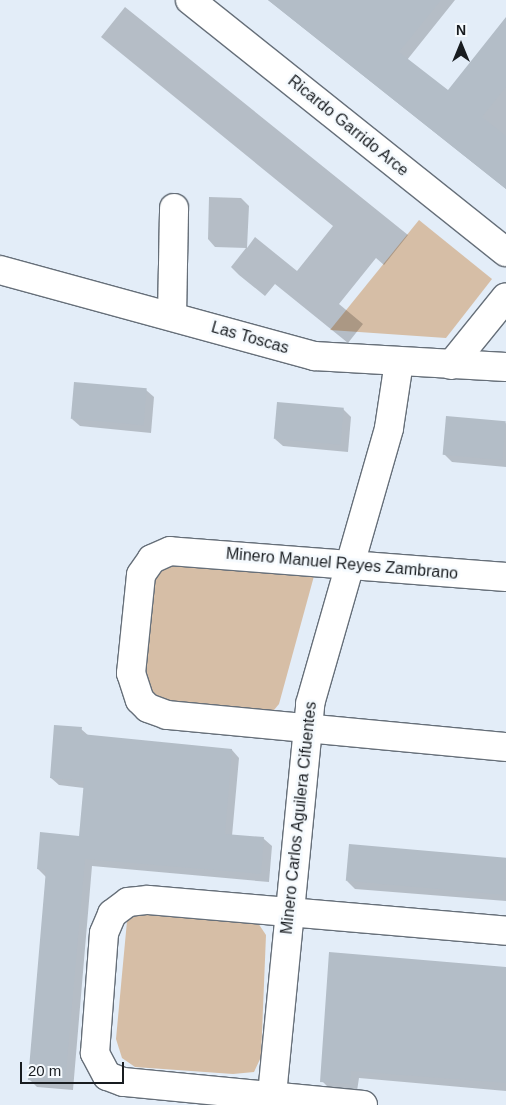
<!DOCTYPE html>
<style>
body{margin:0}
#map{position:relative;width:506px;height:1105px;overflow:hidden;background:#e3edf8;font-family:Helvetica,sans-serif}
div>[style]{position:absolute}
.green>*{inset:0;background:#d6bea6}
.shadow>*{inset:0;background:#0003}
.building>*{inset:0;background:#b3bdc7;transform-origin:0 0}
.roads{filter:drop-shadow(1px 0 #666f79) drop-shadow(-1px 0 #666f79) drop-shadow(0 1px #666f79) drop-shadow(0 -1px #666f79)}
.street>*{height:28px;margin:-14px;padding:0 14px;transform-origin:14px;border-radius:14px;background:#fff}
.secondary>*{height:28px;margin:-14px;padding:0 14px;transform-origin:14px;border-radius:14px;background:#fff}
span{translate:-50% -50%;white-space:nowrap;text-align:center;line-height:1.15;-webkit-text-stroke:5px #f5fafe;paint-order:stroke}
.street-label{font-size:16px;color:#181c20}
.north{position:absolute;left:436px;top:20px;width:50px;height:50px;-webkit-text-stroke:4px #f5fafe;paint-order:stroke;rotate:0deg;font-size:14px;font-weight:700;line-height:20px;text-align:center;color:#181c20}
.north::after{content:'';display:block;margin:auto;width:18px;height:22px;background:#181c20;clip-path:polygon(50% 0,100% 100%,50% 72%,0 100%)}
.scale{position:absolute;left:20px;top:1062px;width:104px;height:22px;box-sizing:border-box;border:2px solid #181c20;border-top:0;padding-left:6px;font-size:15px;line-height:18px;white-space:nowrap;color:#181c20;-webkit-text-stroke:4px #f5fafe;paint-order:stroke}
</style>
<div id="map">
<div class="green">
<div style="clip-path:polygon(419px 220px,492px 279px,446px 338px,330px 330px)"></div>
<div style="clip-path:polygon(169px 563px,310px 572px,314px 576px,279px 704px,269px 716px,158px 704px,142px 682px,153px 576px)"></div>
<div style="clip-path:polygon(137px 913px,245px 919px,258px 923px,266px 935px,261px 1057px,254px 1072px,233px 1074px,135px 1067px,122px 1058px,116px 1039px,127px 921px)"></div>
</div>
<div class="shadow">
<div style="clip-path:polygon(268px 0,455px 0,407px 60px,448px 92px,506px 18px,506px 189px)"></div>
<div style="clip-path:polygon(125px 7px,408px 235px,384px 265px,376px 258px,339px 304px,363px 324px,348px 343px,275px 284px,265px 296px,239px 275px,231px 267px,246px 248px,215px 247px,208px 239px,209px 197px,241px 198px,249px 206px,247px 248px,255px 237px,297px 271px,333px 226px,101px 37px)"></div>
<div style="clip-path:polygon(146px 390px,154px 397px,151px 433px,80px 426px,72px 419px)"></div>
<div style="clip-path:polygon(343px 409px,351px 417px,348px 452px,283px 446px,275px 439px)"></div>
<div style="clip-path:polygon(506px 423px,506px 467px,452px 462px,444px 454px)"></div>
<div style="clip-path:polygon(81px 729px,89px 736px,232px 750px,239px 758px,232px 836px,264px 839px,272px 846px,269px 882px,92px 866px,73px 1090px,37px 1087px,30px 1080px,46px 877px,38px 869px,80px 837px,84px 788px,59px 785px,51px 778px)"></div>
<div style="clip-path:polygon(506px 859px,506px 901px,355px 889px,347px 881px)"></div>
<div style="clip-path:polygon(506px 968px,506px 1091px,359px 1078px,357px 1091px,330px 1089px,322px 1081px)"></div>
</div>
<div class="building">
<div style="clip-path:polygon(268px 0,441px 0,399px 52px,448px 90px,506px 17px,506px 87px,482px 117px,506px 136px,506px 189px)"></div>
<div style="left:74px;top:382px;width:73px;height:37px;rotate:5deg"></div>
<div style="left:277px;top:402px;width:67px;height:37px;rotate:5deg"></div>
<div style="left:446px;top:416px;width:60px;height:39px;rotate:5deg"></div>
<div style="clip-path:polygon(54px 725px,82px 727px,81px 734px,232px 749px,225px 834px,264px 837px,261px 874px,85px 859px,65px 1083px,28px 1080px,46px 870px,37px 869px,40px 832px,79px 836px,84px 781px,50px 778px)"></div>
<div style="left:349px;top:844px;width:158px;height:37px;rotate:5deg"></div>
<div style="clip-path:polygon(329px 952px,506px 967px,506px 1083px,351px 1071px,350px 1084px,320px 1082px)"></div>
</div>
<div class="roads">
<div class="street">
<div style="left:190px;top:0;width:404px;rotate:38.6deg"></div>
<div style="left:172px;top:316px;width:108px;rotate:-88.9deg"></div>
<div style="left:506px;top:577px;width:337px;rotate:-175.6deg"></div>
<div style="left:170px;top:551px;width:20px;rotate:156deg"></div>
<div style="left:152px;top:559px;width:19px;rotate:125deg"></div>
<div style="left:141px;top:575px;width:99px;rotate:95.8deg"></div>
<div style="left:131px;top:673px;width:28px;rotate:72deg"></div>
<div style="left:140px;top:700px;width:11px;rotate:45deg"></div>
<div style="left:148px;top:708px;width:20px;rotate:20deg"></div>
<div style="left:167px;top:715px;width:341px;rotate:5.4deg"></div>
<div style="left:271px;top:1105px;width:403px;rotate:-84.4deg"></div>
<div style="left:310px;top:704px;width:287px;rotate:-74deg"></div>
<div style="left:389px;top:428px;width:67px;rotate:-81.4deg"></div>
<div style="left:363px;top:1105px;width:241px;rotate:-174.5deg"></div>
<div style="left:123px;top:1082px;width:17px;rotate:-159deg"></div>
<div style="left:107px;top:1076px;width:26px;rotate:-118deg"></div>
<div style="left:95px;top:1053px;width:120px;rotate:-85.7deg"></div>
<div style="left:104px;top:933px;width:21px;rotate:-67deg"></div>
<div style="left:112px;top:914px;width:20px;rotate:-37deg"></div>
<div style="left:128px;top:902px;width:20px;rotate:-6deg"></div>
<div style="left:148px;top:900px;width:359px;rotate:4.9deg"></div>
</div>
<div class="secondary">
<div style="left:0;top:270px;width:326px;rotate:15.3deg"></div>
<div style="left:314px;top:356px;width:192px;rotate:3.3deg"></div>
<div style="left:451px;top:365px;width:87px;rotate:-51deg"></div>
</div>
</div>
<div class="street-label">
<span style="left:348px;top:126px;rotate:39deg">Ricardo Garrido Arce</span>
<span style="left:250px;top:338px;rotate:16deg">Las Toscas</span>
<span style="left:342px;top:564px;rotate:5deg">Minero Manuel Reyes Zambrano</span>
<span style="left:299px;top:818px;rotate:-84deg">Minero Carlos Aguilera Cifuentes</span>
</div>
<div class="north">N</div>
<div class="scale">20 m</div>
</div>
